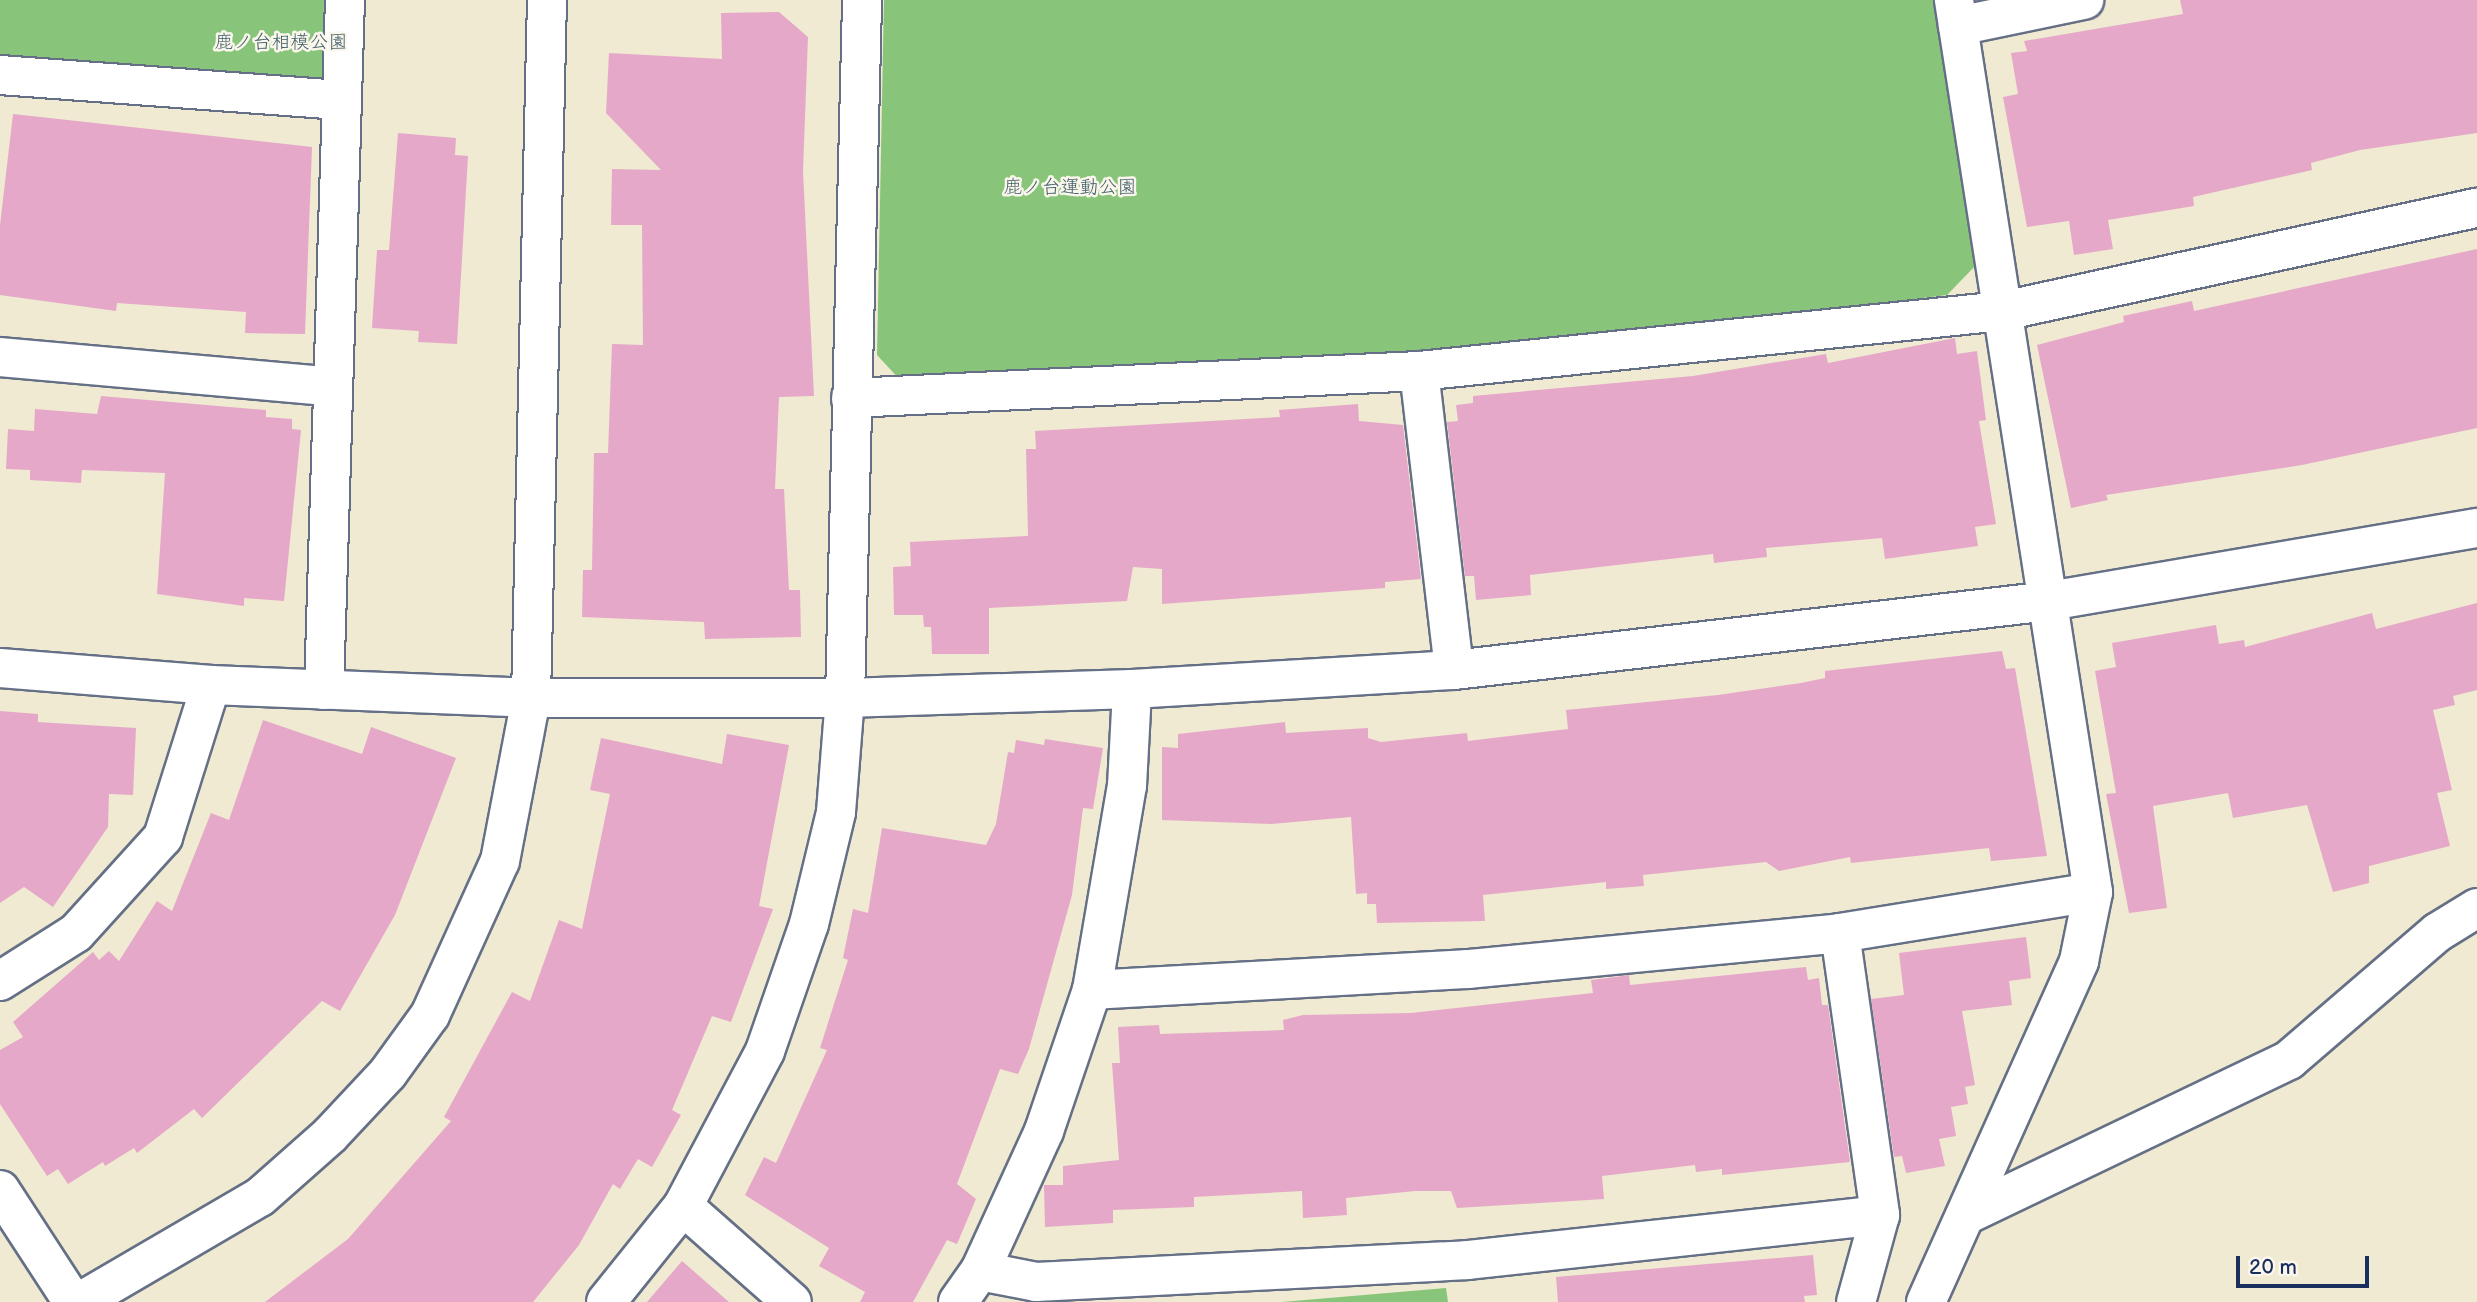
<!DOCTYPE html>
<meta charset="utf-8">
<style>
body{margin:0}
#map{position:relative;width:2477px;height:1302px;overflow:hidden;background:#efead1;font-family:"Balsamiq Sans","Klee One",sans-serif}
div>[style]{position:absolute}
.green>*{inset:0;background:#88c57b}
.building>*{inset:0;background:#e6a8c8}
.roads{filter:drop-shadow(2px 0 #657086) drop-shadow(-2px 0 #657086) drop-shadow(0 2px #657086) drop-shadow(0 -2px #657086)}
.minor>*{height:38px;margin:-19px;padding:0 19px;transform-origin:19px;border-radius:19px;background:#fff}
span{translate:-50% -50%;white-space:nowrap;text-align:center;line-height:1.15;-webkit-text-stroke:5px #fbf7ec;paint-order:stroke}
.park-label{font-size:19px;color:#3c5c67}
.scale{position:absolute;left:2236px;top:1256px;width:133px;height:32px;box-sizing:border-box;border:4px solid #1b2f5e;border-top:0;padding-left:9px;font-size:21px;line-height:24px;white-space:nowrap;color:#1b2f5e;-webkit-text-stroke:5px #fbf7ec;paint-order:stroke}
</style>
<div id="map">
<div class="green">
<div style="clip-path:polygon(0 0,324px 0,323px 91px,0 55px)"></div>
<div style="clip-path:polygon(884px 0,1937px 0,1978px 263px,1947px 295px,1426px 360px,903px 383px,877px 355px)"></div>
<div style="clip-path:polygon(1446px 1288px,1448px 1302px,1282px 1302px)"></div>
</div>
<div class="building">
<div style="clip-path:polygon(2180px 0,2477px 0,2477px 133px,2360px 150px,2311px 163px,2312px 170px,2193px 197px,2194px 206px,2108px 220px,2113px 249px,2074px 255px,2069px 221px,2027px 227px,2003px 97px,2018px 94px,2011px 53px,2027px 51px,2024px 41px,2183px 14px)"></div>
<div style="clip-path:polygon(779px 12px,808px 37px,803px 171px,814px 396px,779px 397px,775px 489px,784px 489px,789px 590px,800px 590px,801px 637px,705px 639px,704px 622px,582px 617px,583px 570px,592px 570px,594px 453px,608px 453px,612px 344px,643px 345px,642px 225px,611px 225px,612px 169px,661px 170px,606px 113px,609px 53px,722px 59px,721px 13px)"></div>
<div style="clip-path:polygon(13px 114px,312px 147px,305px 334px,245px 333px,246px 312px,117px 303px,116px 311px,0 295px,0 225px)"></div>
<div style="clip-path:polygon(398px 133px,456px 138px,455px 155px,468px 156px,457px 344px,418px 342px,419px 331px,372px 328px,377px 250px,389px 250px)"></div>
<div style="clip-path:polygon(2477px 249px,2477px 428px,2302px 465px,2106px 495px,2108px 500px,2071px 508px,2037px 345px,2124px 322px,2123px 316px,2192px 301px,2194px 311px)"></div>
<div style="clip-path:polygon(1955px 338px,1957px 354px,1977px 351px,1986px 420px,1979px 421px,1996px 524px,1975px 527px,1978px 546px,1885px 559px,1882px 538px,1766px 548px,1767px 557px,1714px 563px,1713px 554px,1530px 575px,1531px 595px,1476px 600px,1474px 576px,1465px 576px,1447px 422px,1458px 421px,1456px 405px,1473px 403px,1473px 396px,1693px 376px,1826px 354px,1828px 363px)"></div>
<div style="clip-path:polygon(101px 396px,266px 410px,266px 417px,292px 419px,292px 429px,301px 430px,284px 601px,244px 598px,244px 606px,157px 594px,165px 473px,82px 470px,81px 483px,30px 480px,30px 470px,6px 469px,8px 429px,34px 431px,35px 409px,97px 414px)"></div>
<div style="clip-path:polygon(1358px 404px,1359px 421px,1403px 425px,1421px 579px,1385px 582px,1385px 588px,1162px 604px,1162px 569px,1133px 567px,1127px 601px,989px 608px,989px 654px,932px 654px,931px 627px,924px 627px,923px 615px,894px 615px,893px 567px,911px 566px,910px 542px,1028px 536px,1026px 449px,1036px 449px,1035px 431px,1280px 417px,1279px 410px)"></div>
<div style="clip-path:polygon(2477px 603px,2477px 690px,2453px 696px,2455px 705px,2433px 710px,2452px 790px,2437px 793px,2450px 846px,2369px 866px,2369px 883px,2333px 892px,2307px 805px,2233px 818px,2228px 793px,2153px 806px,2167px 908px,2129px 913px,2106px 794px,2116px 793px,2095px 671px,2116px 667px,2112px 643px,2216px 625px,2219px 644px,2244px 640px,2245px 647px,2372px 613px,2376px 629px)"></div>
<div style="clip-path:polygon(2002px 651px,2006px 669px,2015px 668px,2047px 856px,1991px 861px,1989px 848px,1851px 863px,1850px 857px,1779px 871px,1766px 862px,1643px 875px,1644px 886px,1606px 889px,1606px 882px,1483px 895px,1485px 921px,1377px 923px,1376px 904px,1367px 904px,1367px 893px,1356px 894px,1351px 817px,1271px 824px,1162px 820px,1162px 747px,1178px 748px,1178px 734px,1285px 722px,1286px 733px,1368px 728px,1368px 738px,1381px 742px,1467px 733px,1468px 741px,1568px 729px,1566px 710px,1718px 695px,1801px 683px,1825px 678px,1825px 671px)"></div>
<div style="clip-path:polygon(0 711px,38px 714px,38px 722px,136px 728px,133px 795px,109px 794px,108px 827px,53px 907px,24px 887px,0 903px)"></div>
<div style="clip-path:polygon(263px 720px,362px 754px,371px 727px,456px 758px,395px 915px,340px 1011px,322px 1001px,202px 1118px,194px 1109px,137px 1153px,134px 1148px,105px 1166px,103px 1162px,68px 1184px,58px 1169px,47px 1176px,0 1104px,0 1050px,23px 1037px,13px 1022px,93px 952px,99px 960px,109px 951px,119px 961px,157px 901px,172px 911px,211px 813px,229px 820px)"></div>
<div style="clip-path:polygon(727px 734px,789px 745px,759px 906px,773px 909px,731px 1022px,712px 1016px,672px 1110px,681px 1115px,652px 1167px,638px 1159px,620px 1189px,613px 1184px,579px 1245px,533px 1302px,265px 1302px,348px 1239px,451px 1121px,444px 1117px,512px 992px,530px 1001px,559px 920px,582px 929px,610px 794px,590px 790px,601px 738px,722px 764px)"></div>
<div style="clip-path:polygon(1045px 739px,1103px 748px,1093px 809px,1083px 808px,1072px 895px,1029px 1049px,1018px 1074px,1000px 1069px,957px 1184px,976px 1199px,957px 1244px,947px 1240px,913px 1302px,860px 1302px,865px 1292px,819px 1266px,829px 1248px,745px 1195px,764px 1157px,776px 1163px,827px 1050px,820px 1048px,848px 960px,843px 958px,853px 909px,868px 913px,882px 828px,986px 845px,996px 824px,1008px 752px,1014px 753px,1016px 740px,1044px 745px)"></div>
<div style="clip-path:polygon(2026px 937px,2031px 978px,2009px 981px,2012px 1005px,1962px 1011px,1975px 1085px,1965px 1087px,1968px 1104px,1951px 1107px,1956px 1136px,1939px 1139px,1945px 1166px,1906px 1173px,1902px 1156px,1894px 1157px,1871px 999px,1904px 995px,1899px 953px)"></div>
<div style="clip-path:polygon(1806px 967px,1808px 980px,1819px 978px,1822px 1005px,1828px 1005px,1850px 1162px,1722px 1175px,1722px 1169px,1696px 1172px,1695px 1165px,1602px 1176px,1604px 1199px,1457px 1208px,1451px 1191px,1415px 1191px,1346px 1198px,1347px 1215px,1303px 1218px,1302px 1191px,1194px 1197px,1194px 1207px,1113px 1210px,1113px 1223px,1045px 1227px,1044px 1185px,1063px 1185px,1063px 1166px,1119px 1160px,1112px 1063px,1120px 1063px,1118px 1027px,1159px 1025px,1160px 1034px,1284px 1030px,1283px 1020px,1303px 1015px,1411px 1013px,1593px 993px,1591px 980px,1615px 977px,1629px 975px,1630px 985px)"></div>
<div style="clip-path:polygon(1813px 1255px,1817px 1295px,1804px 1296px,1805px 1302px,1558px 1302px,1556px 1277px)"></div>
<div style="clip-path:polygon(682px 1261px,729px 1302px,647px 1302px)"></div>
</div>
<div class="roads">
<div class="minor">
<div style="left:1958px;top:26px;width:129px;rotate:-11.7deg"></div>
<div style="left:0;top:75px;width:342px;rotate:4.2deg"></div>
<div style="left:0;top:357px;width:334px;rotate:5.1deg"></div>
<div style="left:1419px;top:371px;width:301px;rotate:83.3deg"></div>
<div style="left:851px;top:398px;width:569px;rotate:-2.72deg"></div>
<div style="left:1419px;top:371px;width:587px;rotate:-5.87deg"></div>
<div style="left:2003px;top:311px;width:485px;rotate:-12.3deg"></div>
<div style="left:0;top:668px;width:212px;rotate:4.6deg"></div>
<div style="left:211px;top:685px;width:320px;rotate:2.3deg"></div>
<div style="left:531px;top:698px;width:314px"></div>
<div style="left:845px;top:698px;width:287px;rotate:-1.8deg"></div>
<div style="left:1132px;top:689px;width:323px;rotate:-3.4deg"></div>
<div style="left:1454px;top:670px;width:599px;rotate:-6.61deg"></div>
<div style="left:2049px;top:601px;width:434px;rotate:-9.7deg"></div>
<div style="left:324px;top:690px;width:690px;rotate:-88.26deg"></div>
<div style="left:1840px;top:933px;width:285px;rotate:81.9deg"></div>
<div style="left:1880px;top:1215px;width:90px;rotate:105.4deg"></div>
<div style="left:0;top:981px;width:90px;rotate:-32.3deg"></div>
<div style="left:76px;top:933px;width:130px;rotate:-47.8deg"></div>
<div style="left:163px;top:837px;width:159px;rotate:-72.5deg"></div>
<div style="left:1092px;top:990px;width:377px;rotate:-3.2deg"></div>
<div style="left:1468px;top:969px;width:374px;rotate:-5.5deg"></div>
<div style="left:1840px;top:933px;width:256px;rotate:-9.2deg"></div>
<div style="left:0;top:1190px;width:134px;rotate:56.9deg"></div>
<div style="left:683px;top:1206px;width:145px;rotate:41.4deg"></div>
<div style="left:1968px;top:1214px;width:356px;rotate:-25.6deg"></div>
<div style="left:2289px;top:1060px;width:196px;rotate:-40.7deg"></div>
<div style="left:2438px;top:932px;width:46px;rotate:-31.6deg"></div>
<div style="left:980px;top:1271px;width:57px;rotate:11.1deg"></div>
<div style="left:1036px;top:1282px;width:432px;rotate:-2.9deg"></div>
<div style="left:1467px;top:1260px;width:415px;rotate:-6.2deg"></div>
<div style="left:80px;top:1302px;width:208px;rotate:-30.3deg"></div>
<div style="left:260px;top:1197px;width:94px;rotate:-41.5deg"></div>
<div style="left:330px;top:1135px;width:85px;rotate:-46.9deg"></div>
<div style="left:388px;top:1073px;width:72px;rotate:-54.1deg"></div>
<div style="left:430px;top:1015px;width:169px;rotate:-65.6deg"></div>
<div style="left:500px;top:861px;width:166px;rotate:-79.2deg"></div>
<div style="left:531px;top:698px;width:698px;rotate:-88.69deg"></div>
<div style="left:606px;top:1302px;width:123px;rotate:-51.3deg"></div>
<div style="left:683px;top:1206px;width:175px;rotate:-62.1deg"></div>
<div style="left:765px;top:1051px;width:134px;rotate:-70.9deg"></div>
<div style="left:809px;top:924px;width:115px;rotate:-76.4deg"></div>
<div style="left:836px;top:812px;width:114px;rotate:-85.5deg"></div>
<div style="left:845px;top:698px;width:698px;rotate:-88.6deg"></div>
<div style="left:958px;top:1302px;width:38px;rotate:-55deg"></div>
<div style="left:980px;top:1271px;width:154px;rotate:-65.4deg"></div>
<div style="left:1044px;top:1131px;width:149px;rotate:-71.2deg"></div>
<div style="left:1092px;top:990px;width:207px;rotate:-80.3deg"></div>
<div style="left:1127px;top:786px;width:97px;rotate:-87deg"></div>
<div style="left:1926px;top:1302px;width:374px;rotate:-65.8deg"></div>
<div style="left:2079px;top:961px;width:70px;rotate:-78.5deg"></div>
<div style="left:2093px;top:892px;width:903px;rotate:-98.86deg"></div>
</div>
</div>
<div class="park-label">
<span style="left:281px;top:43px">鹿ノ台相模公園</span>
<span style="left:1070px;top:188px">鹿ノ台運動公園</span>
</div>
<div class="scale">20 m</div>
</div>
